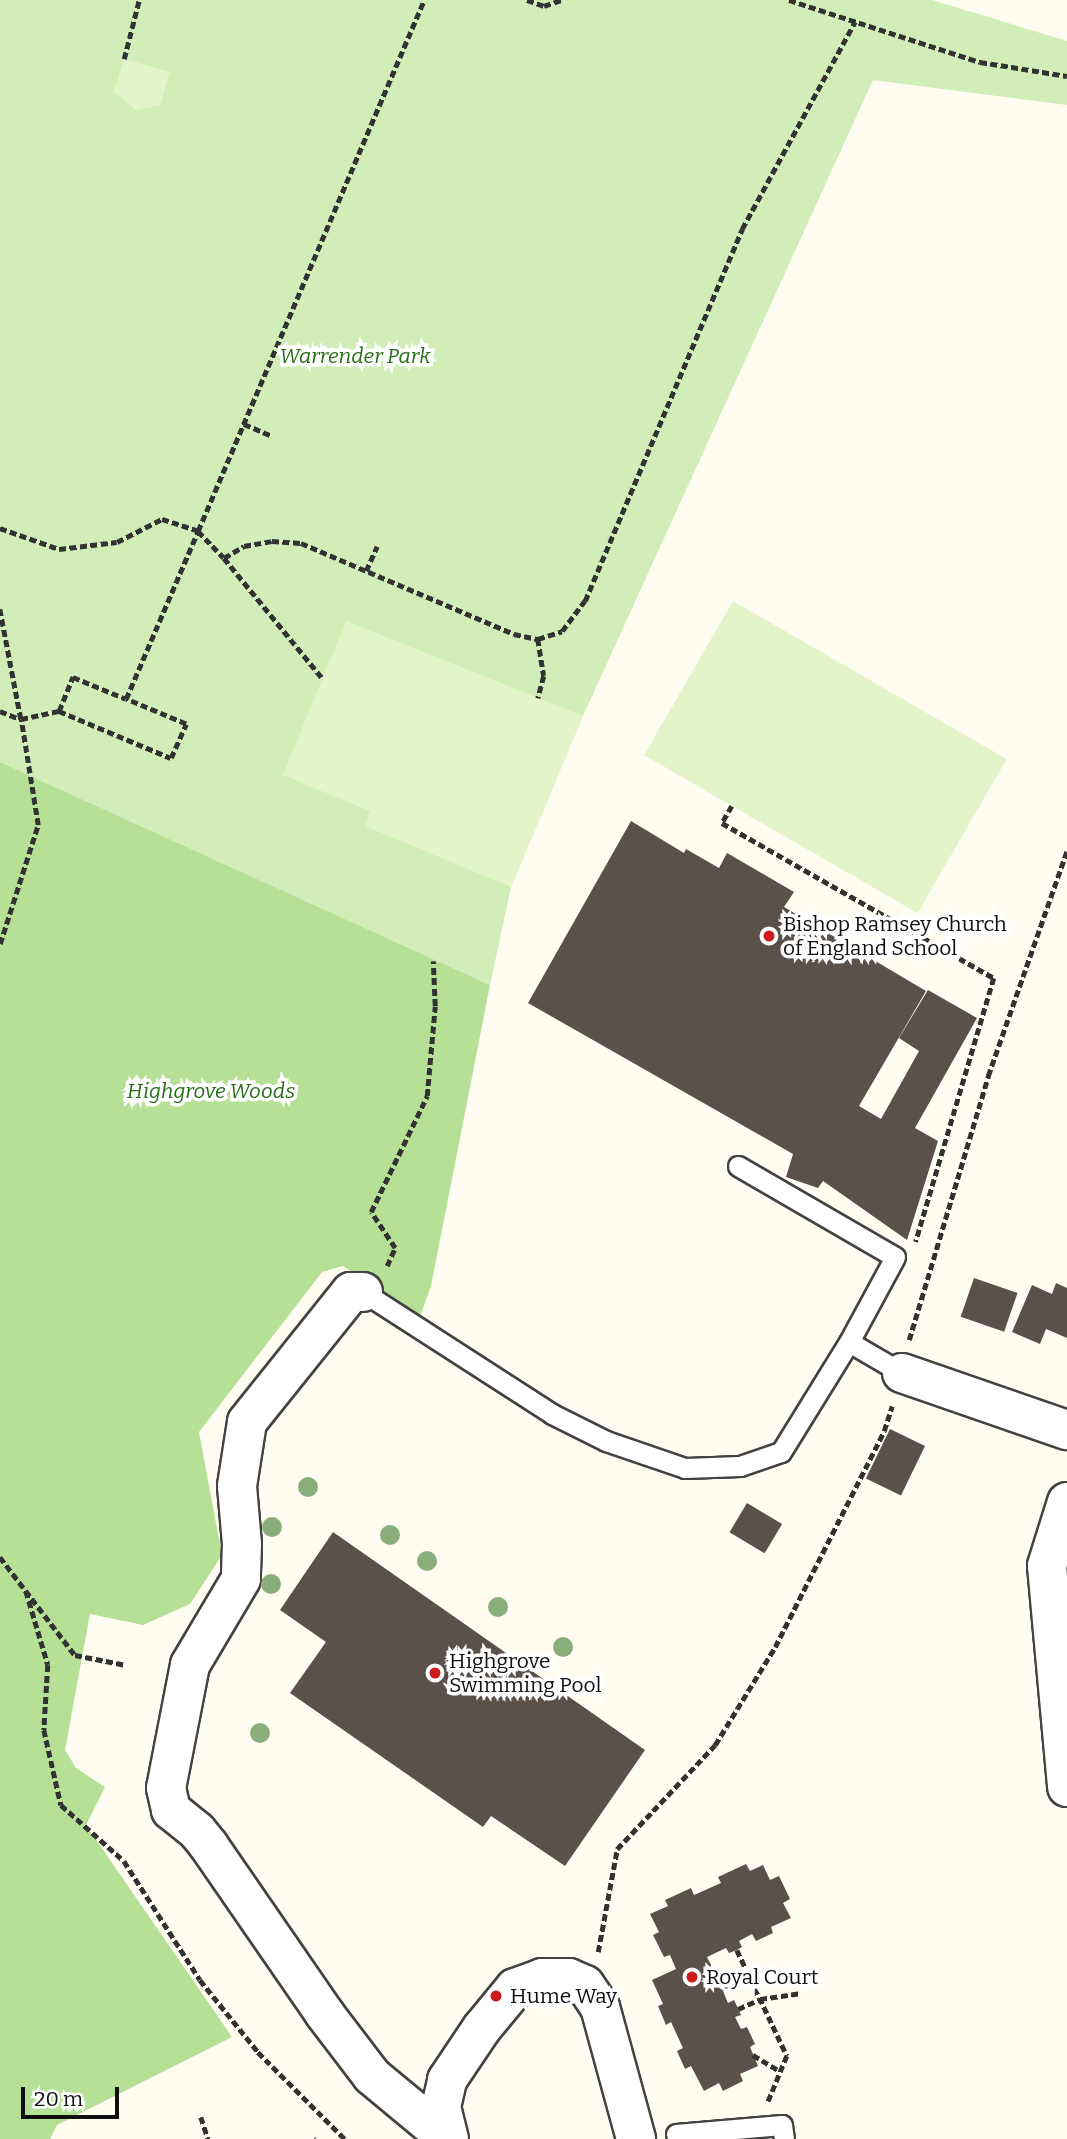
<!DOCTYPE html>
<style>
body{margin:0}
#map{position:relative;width:1067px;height:2139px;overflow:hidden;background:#fffdf2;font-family:Bitter,serif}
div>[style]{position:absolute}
.green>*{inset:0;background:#d2eeb8}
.forest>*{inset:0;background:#b5e096}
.pitch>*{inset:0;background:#e4f4ca;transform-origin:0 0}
.building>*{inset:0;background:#5a514b;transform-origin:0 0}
.path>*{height:4.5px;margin-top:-2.25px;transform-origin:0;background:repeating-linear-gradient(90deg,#323232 0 7px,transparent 0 10.5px)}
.roads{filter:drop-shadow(2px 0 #434343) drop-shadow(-2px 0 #434343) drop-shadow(0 2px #434343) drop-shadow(0 -2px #434343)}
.lane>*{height:19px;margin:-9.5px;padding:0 9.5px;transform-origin:9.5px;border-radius:9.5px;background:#fff}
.street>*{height:38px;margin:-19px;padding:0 19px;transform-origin:19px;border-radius:19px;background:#fff}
.trees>*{width:20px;height:20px;margin:-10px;border-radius:50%;background:#89ae7b}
.dots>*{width:19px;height:19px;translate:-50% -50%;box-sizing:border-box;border:4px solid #fff;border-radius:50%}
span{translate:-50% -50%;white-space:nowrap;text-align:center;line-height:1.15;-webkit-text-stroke:7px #fff;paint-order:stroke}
.park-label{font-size:21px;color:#286e19;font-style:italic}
.poi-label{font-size:21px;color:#101010}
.left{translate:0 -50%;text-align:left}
.scale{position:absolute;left:21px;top:2087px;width:98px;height:32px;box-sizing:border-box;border:4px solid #101010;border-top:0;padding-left:9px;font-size:21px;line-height:24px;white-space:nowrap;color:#101010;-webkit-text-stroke:5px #fff;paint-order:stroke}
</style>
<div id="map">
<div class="green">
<div style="clip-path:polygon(0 0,932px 0,1067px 41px,1067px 105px,873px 80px,583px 716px,511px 887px,490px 985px,0 762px)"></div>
</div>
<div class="forest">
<div style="clip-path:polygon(0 762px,490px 985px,431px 1286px,419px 1319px,343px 1266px,322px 1272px,199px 1432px,222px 1555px,190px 1604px,143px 1625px,90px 1614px,65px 1750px,76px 1768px,105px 1787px,86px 1825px,232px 2037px,57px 2125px,50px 2139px,0 2139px)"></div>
</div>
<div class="pitch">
<div style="clip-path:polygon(124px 59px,170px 72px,160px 105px,136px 110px,114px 92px)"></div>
<div style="left:733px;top:601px;width:316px;height:178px;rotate:30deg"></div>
<div style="clip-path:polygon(346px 621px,583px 716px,511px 887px,365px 826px,370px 811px,283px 775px)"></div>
</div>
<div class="building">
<div style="clip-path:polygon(631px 821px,684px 853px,686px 849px,719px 868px,727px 853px,794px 892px,784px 907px,926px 991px,859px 1106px,881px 1119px,919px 1051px,899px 1038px,928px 990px,977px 1018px,915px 1128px,938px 1141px,907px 1240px,823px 1181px,818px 1188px,786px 1177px,793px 1154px,528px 1003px)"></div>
<div style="left:974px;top:1278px;width:46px;height:41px;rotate:19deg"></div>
<div style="clip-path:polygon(1056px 1283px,1067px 1288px,1067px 1338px,1046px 1329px,1040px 1344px,1012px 1332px,1032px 1285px,1052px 1294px)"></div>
<div style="left:890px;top:1429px;width:39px;height:55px;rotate:26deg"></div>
<div style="left:747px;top:1503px;width:41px;height:34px;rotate:31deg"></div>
<div style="clip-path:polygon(333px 1532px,645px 1750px,565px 1866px,491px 1816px,483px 1827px,290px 1693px,326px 1642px,280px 1610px)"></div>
<div style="clip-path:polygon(746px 1864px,750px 1871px,763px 1865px,770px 1880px,779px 1876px,790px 1899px,783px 1903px,791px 1918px,771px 1927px,773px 1933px,756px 1941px,752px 1934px,739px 1941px,742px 1947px,737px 1950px,729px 1953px,726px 1948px,707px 1957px,715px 1973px,721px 1970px,729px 1987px,723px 1991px,728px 2003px,734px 2000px,741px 2015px,735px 2017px,741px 2029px,747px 2027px,755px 2044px,750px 2047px,758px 2066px,740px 2074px,743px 2081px,723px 2091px,719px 2083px,704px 2091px,691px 2066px,685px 2069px,677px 2051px,683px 2048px,671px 2022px,666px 2025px,658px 2006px,663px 2004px,652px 1980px,676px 1969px,670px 1955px,664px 1957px,653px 1935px,659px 1932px,650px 1914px,668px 1906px,665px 1900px,691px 1888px,694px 1895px,721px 1883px,718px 1877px)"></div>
</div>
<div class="path">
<div style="left:527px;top:0;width:18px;rotate:19deg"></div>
<div style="left:544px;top:6px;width:18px;rotate:-19deg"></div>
<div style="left:789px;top:0;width:201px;rotate:18deg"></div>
<div style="left:980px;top:62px;width:88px;rotate:9.1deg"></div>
<div style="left:124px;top:59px;width:61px;rotate:-75.7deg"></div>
<div style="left:244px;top:424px;width:30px;rotate:23deg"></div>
<div style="left:0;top:528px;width:63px;rotate:19.6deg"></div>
<div style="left:59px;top:549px;width:58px;rotate:-6.9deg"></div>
<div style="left:117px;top:542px;width:51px;rotate:-27.1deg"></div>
<div style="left:162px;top:519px;width:38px;rotate:18deg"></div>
<div style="left:198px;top:531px;width:577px;rotate:-66.94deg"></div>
<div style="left:224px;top:558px;width:156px;rotate:50.7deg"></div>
<div style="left:366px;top:571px;width:27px;rotate:-66deg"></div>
<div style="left:0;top:609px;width:112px;rotate:79.2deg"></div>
<div style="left:538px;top:639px;width:37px;rotate:81deg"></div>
<div style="left:544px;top:676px;width:23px;rotate:105deg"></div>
<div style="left:0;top:711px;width:22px;rotate:22deg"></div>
<div style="left:59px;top:711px;width:121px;rotate:22.8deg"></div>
<div style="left:171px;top:758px;width:37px;rotate:-66deg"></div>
<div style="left:186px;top:724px;width:65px;rotate:-157.4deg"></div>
<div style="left:126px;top:699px;width:183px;rotate:-66.8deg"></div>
<div style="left:198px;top:531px;width:37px;rotate:46deg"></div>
<div style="left:224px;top:558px;width:23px;rotate:-31deg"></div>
<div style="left:244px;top:546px;width:28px;rotate:-10deg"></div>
<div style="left:272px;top:541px;width:29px;rotate:4deg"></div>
<div style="left:301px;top:543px;width:232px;rotate:23.1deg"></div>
<div style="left:514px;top:634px;width:25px;rotate:12deg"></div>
<div style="left:538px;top:639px;width:25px;rotate:-18deg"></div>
<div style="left:562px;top:631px;width:38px;rotate:-53deg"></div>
<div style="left:585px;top:601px;width:404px;rotate:-67.1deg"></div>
<div style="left:742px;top:229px;width:236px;rotate:-61.4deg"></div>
<div style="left:732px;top:806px;width:20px;rotate:120deg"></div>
<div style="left:722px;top:823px;width:313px;rotate:29.7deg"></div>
<div style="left:994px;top:978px;width:275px;rotate:106.5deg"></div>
<div style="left:0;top:944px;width:125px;rotate:-72.3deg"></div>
<div style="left:38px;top:825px;width:107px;rotate:-99.1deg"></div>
<div style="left:21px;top:719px;width:39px;rotate:-12deg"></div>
<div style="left:59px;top:711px;width:37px;rotate:-68deg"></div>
<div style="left:73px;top:677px;width:57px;rotate:22.5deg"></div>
<div style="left:387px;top:1266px;width:20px;rotate:-66deg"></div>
<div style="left:395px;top:1248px;width:43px;rotate:-123.7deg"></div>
<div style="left:371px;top:1212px;width:129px;rotate:-64.2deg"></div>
<div style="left:427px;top:1096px;width:90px;rotate:-84.9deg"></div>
<div style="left:435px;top:1006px;width:45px;rotate:-92.5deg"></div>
<div style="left:909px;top:1340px;width:276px;rotate:-73.3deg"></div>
<div style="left:988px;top:1076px;width:238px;rotate:-70.7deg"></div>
<div style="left:0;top:1557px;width:123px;rotate:52.6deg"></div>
<div style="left:75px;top:1655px;width:52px;rotate:11.1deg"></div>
<div style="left:26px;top:1591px;width:77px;rotate:73.4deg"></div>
<div style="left:48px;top:1665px;width:65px;rotate:93.5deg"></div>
<div style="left:44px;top:1730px;width:77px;rotate:77.2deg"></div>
<div style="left:61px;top:1805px;width:84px;rotate:41.6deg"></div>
<div style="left:124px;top:1861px;width:141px;rotate:57.4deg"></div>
<div style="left:200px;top:1980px;width:92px;rotate:51.1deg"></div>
<div style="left:258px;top:2052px;width:123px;rotate:45deg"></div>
<div style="left:737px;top:1950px;width:117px;rotate:64.7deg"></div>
<div style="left:787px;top:2056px;width:50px;rotate:112.4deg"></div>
<div style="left:598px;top:1952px;width:105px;rotate:-79.5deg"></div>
<div style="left:617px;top:1849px;width:143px;rotate:-46.7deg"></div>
<div style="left:715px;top:1745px;width:115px;rotate:-58.5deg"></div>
<div style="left:775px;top:1647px;width:242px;rotate:-63.2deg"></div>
<div style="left:884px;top:1431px;width:26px;rotate:-72deg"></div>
<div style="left:738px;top:2009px;width:24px;rotate:-24deg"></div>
<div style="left:760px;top:1999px;width:42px;rotate:-8.1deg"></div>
<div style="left:753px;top:2055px;width:31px;rotate:31deg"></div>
<div style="left:201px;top:2117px;width:23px;rotate:72deg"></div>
<div style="left:314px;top:2138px;width:1px;rotate:45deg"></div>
</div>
<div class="roads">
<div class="lane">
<div style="left:738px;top:1166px;width:181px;rotate:30.1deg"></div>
<div style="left:895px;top:1257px;width:97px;rotate:118.4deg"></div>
<div style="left:363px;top:1292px;width:225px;rotate:32.8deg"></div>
<div style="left:552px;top:1414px;width:60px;rotate:26.6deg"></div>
<div style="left:606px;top:1441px;width:83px;rotate:18.9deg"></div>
<div style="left:685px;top:1468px;width:55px;rotate:-2.1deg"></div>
<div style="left:740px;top:1466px;width:43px;rotate:-18.9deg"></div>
<div style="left:781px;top:1452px;width:129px;rotate:-58.3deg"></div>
<div style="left:849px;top:1342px;width:61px;rotate:30.3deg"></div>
<div style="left:676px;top:2134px;width:106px;rotate:-4.9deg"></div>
<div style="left:782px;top:2125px;width:14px;rotate:82deg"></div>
</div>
<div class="street">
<div style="left:363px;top:1292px;width:12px;rotate:180deg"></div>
<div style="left:351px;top:1292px;width:166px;rotate:128.7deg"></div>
<div style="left:247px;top:1422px;width:65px;rotate:98.9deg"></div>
<div style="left:237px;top:1486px;width:58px;rotate:85.1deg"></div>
<div style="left:242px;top:1544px;width:35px;rotate:92deg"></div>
<div style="left:241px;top:1579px;width:100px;rotate:120.7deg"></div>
<div style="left:190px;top:1665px;width:125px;rotate:101deg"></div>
<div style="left:166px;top:1788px;width:23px;rotate:77deg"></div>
<div style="left:171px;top:1810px;width:33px;rotate:39deg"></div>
<div style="left:197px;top:1831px;width:19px;rotate:51deg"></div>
<div style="left:209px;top:1846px;width:203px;rotate:55.4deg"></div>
<div style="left:324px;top:2013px;width:79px;rotate:52.7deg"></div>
<div style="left:372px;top:2076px;width:99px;rotate:39.7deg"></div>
<div style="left:902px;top:1373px;width:175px;rotate:19.1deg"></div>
<div style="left:1067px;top:1502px;width:67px;rotate:107.4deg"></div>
<div style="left:1047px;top:1566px;width:222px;rotate:84.8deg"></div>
<div style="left:449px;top:2139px;width:33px;rotate:-104deg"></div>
<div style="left:441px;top:2107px;width:28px;rotate:-77deg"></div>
<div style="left:447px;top:2080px;width:63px;rotate:-56.1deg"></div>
<div style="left:482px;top:2028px;width:52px;rotate:-50.5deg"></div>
<div style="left:515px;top:1988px;width:29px;rotate:-20deg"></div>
<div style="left:542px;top:1978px;width:27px"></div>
<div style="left:569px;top:1978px;width:17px;rotate:24deg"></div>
<div style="left:585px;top:1985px;width:27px;rotate:56deg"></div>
<div style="left:600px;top:2007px;width:137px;rotate:74.7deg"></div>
</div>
</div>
<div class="trees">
<div style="left:308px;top:1487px"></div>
<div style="left:272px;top:1527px"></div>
<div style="left:390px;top:1535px"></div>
<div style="left:427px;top:1561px"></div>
<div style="left:271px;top:1584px"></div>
<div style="left:498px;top:1607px"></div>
<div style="left:563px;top:1647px"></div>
<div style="left:260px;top:1733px"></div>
</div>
<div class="dots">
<div style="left:769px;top:936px;background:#cd1b1e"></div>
<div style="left:435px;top:1673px;background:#cd1b1e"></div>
<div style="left:692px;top:1977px;background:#cd1b1e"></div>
<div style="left:496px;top:1996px;background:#cd1b1e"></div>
</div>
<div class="park-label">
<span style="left:355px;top:356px">Warrender Park</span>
<span style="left:211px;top:1091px">Highgrove Woods</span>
</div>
<div class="poi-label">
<span class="left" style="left:783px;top:936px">Bishop Ramsey Church<br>of England School</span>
<span class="left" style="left:449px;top:1673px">Highgrove<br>Swimming Pool</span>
<span class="left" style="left:706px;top:1977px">Royal Court</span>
<span class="left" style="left:510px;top:1996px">Hume Way</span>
</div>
<div class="scale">20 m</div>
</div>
